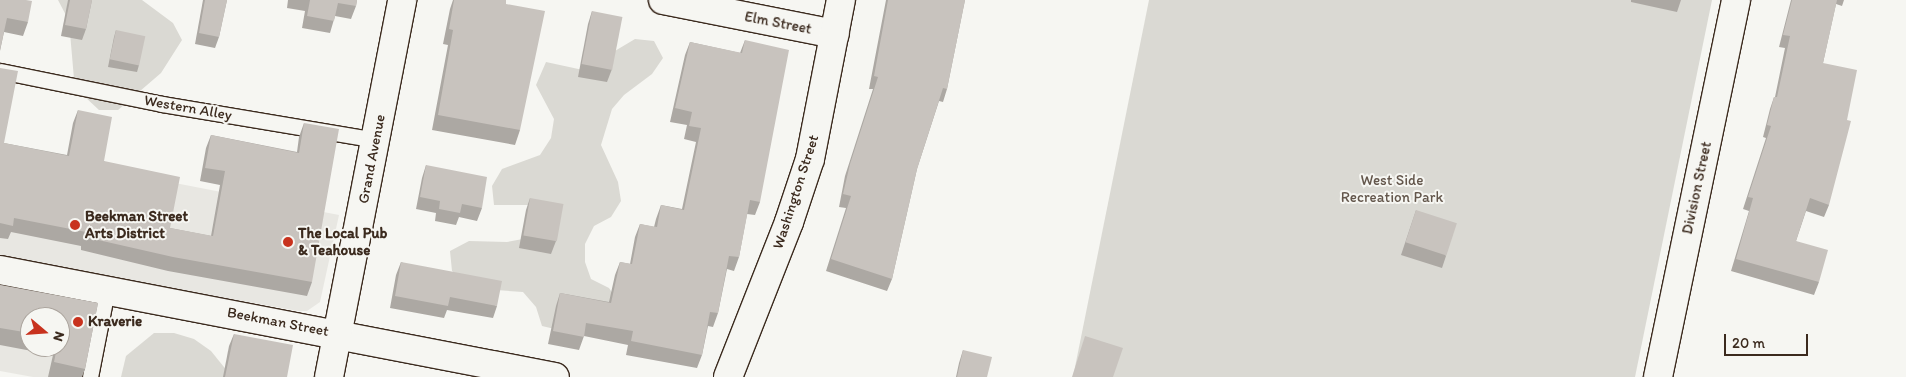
<!DOCTYPE html>
<style>
body{margin:0}
#map{position:relative;width:1906px;height:377px;overflow:hidden;background:#f6f6f2;font-family:Itim,sans-serif}
div>[style]{position:absolute}
.built>*{inset:0;background:#e8e7e2}
.green>*{inset:0;background:#dad9d3}
.roads{filter:drop-shadow(1px 0 #3b2a1e) drop-shadow(-1px 0 #3b2a1e) drop-shadow(0 1px #3b2a1e) drop-shadow(0 -1px #3b2a1e)}
.service>*{height:15px;margin:-7.5px;padding:0 7.5px;transform-origin:7.5px;border-radius:7.5px;background:#f6f6f2}
.minor>*{height:28px;margin:-14px;padding:0 14px;transform-origin:14px;border-radius:14px;background:#f6f6f2}
.tertiary>*{height:28px;margin:-14px;padding:0 14px;transform-origin:14px;border-radius:14px;background:#f6f6f2}
.trunk>*{height:28px;margin:-14px;padding:0 14px;transform-origin:14px;border-radius:14px;background:#f6f6f2}
.wall>*{inset:0;background:#aca8a3}
.building>*{inset:0;background:#c8c3be;transform-origin:0 0}
.dots>*{width:14px;height:14px;translate:-50% -50%;box-sizing:border-box;border:2px solid #f6f6f2;border-radius:50%}
span{translate:-50% -50%;white-space:nowrap;text-align:center;line-height:1.15;-webkit-text-stroke:4px #f6f6f2;paint-order:stroke}
.street-label{font-size:15px;color:#3b2a1e}
.park-label{font-size:15px;color:#63564b}
.poi-label{font-size:15px;color:#3b2a1e;font-weight:700}
.left{translate:0 -50%;text-align:left}
.north{position:absolute;left:20px;top:307px;width:50px;height:50px;box-sizing:border-box;background:#f6f6f2;border:1px solid #aba49d;border-radius:50%;rotate:108deg;font-size:14px;font-weight:700;line-height:20px;text-align:center;color:#3b2a1e}
.north::after{content:'';display:block;margin:auto;width:18px;height:22px;background:#c8321e;clip-path:polygon(50% 0,100% 100%,50% 72%,0 100%)}
.scale{position:absolute;left:1724px;top:334px;width:84px;height:22px;box-sizing:border-box;border:2px solid #3b2a1e;border-top:0;padding-left:6px;font-size:15px;line-height:18px;white-space:nowrap;color:#3b2a1e;-webkit-text-stroke:4px #f6f6f2;paint-order:stroke}
</style>
<div id="map">
<div class="built">
<div style="clip-path:polygon(0 149px,339px 215px,320px 302px,307px 311px,298px 311px,0 257px)"></div>
<div style="clip-path:polygon(evenodd,0 288px,98px 306px,85px 377px,33px 377px,0 371px,0 288px,30px 317px,60px 317px,60px 347px,30px 347px,30px 317px)"></div>
</div>
<div class="green">
<div style="clip-path:polygon(58px 0,142px 0,173px 23px,182px 40px,161px 73px,118px 110px,99px 110px,84px 96px,74px 79px,69px 21px)"></div>
<div style="clip-path:polygon(1149px 0,1712px 0,1635px 377px,1073px 377px)"></div>
<div style="clip-path:polygon(635px 39px,654px 41px,663px 58px,652px 74px,624px 95px,612px 109px,601px 145px,618px 182px,621px 201px,611px 217px,594px 226px,585px 244px,585px 262px,591px 279px,609px 288px,619px 303px,559px 330px,542px 326px,536px 307px,523px 292px,483px 289px,466px 282px,452px 271px,450px 251px,469px 241px,507px 242px,528px 238px,532px 205px,494px 205px,492px 186px,502px 169px,540px 155px,551px 138px,554px 119px,536px 85px,546px 62px,583px 70px)"></div>
<div style="clip-path:polygon(154px 333px,174px 333px,194px 339px,211px 351px,232px 377px,121px 377px,126px 356px)"></div>
</div>
<div class="roads">
<div class="service">
<div style="left:0;top:71px;width:165px;rotate:11.5deg"></div>
<div style="left:162px;top:104px;width:217px;rotate:9.5deg"></div>
<div style="left:90px;top:377px;width:89px;rotate:-78.9deg"></div>
</div>
<div class="minor">
<div style="left:663px;top:0;width:175px;rotate:11.2deg"></div>
</div>
<div class="tertiary">
<div style="left:0;top:270px;width:565px;rotate:10.91deg"></div>
<div style="left:329px;top:377px;width:384px;rotate:-79deg"></div>
<div style="left:1658px;top:377px;width:385px;rotate:-78.3deg"></div>
</div>
<div class="trunk">
<div style="left:728px;top:377px;width:167px;rotate:-68.5deg"></div>
<div style="left:789px;top:222px;width:66px;rotate:-71.6deg"></div>
<div style="left:810px;top:159px;width:162px;rotate:-79deg"></div>
</div>
</div>
<div class="wall">
<div style="clip-path:polygon(0 0,28px 22px,23px 36px,4px 32px,0 51px)"></div>
<div style="clip-path:polygon(68px 0,92px 0,86px 29px,82px 40px,61px 36px)"></div>
<div style="clip-path:polygon(203px 0,227px 0,219px 37px,215px 48px,195px 44px)"></div>
<div style="clip-path:polygon(288px 0,357px 0,356px 6px,351px 19px,335px 16px,330px 33px,302px 28px,305px 11px,287px 8px)"></div>
<div style="clip-path:polygon(453px 0,506px 0,506px 4px,520px 130px,515px 145px,432px 130px,448px 45px,443px 44px,450px 9px)"></div>
<div style="clip-path:polygon(886px 0,965px 0,947px 89px,943px 102px,939px 101px,917px 169px,892px 279px,887px 291px,826px 271px,846px 208px,839px 207px,845px 176px,873px 89px,869px 89px)"></div>
<div style="clip-path:polygon(1631px 0,1681px 0,1677px 12px,1631px 2px)"></div>
<div style="clip-path:polygon(1791px 0,1844px 0,1842px 6px,1836px 4px,1823px 63px,1829px 205px,1824px 217px,1806px 211px,1796px 241px,1819px 282px,1814px 295px,1731px 271px,1749px 211px,1743px 209px,1766px 138px,1763px 137px,1770px 109px,1774px 97px,1775px 97px,1785px 48px,1779px 47px)"></div>
<div style="clip-path:polygon(592px 11px,612px 69px,607px 82px,578px 77px,588px 24px)"></div>
<div style="clip-path:polygon(116px 30px,139px 65px,137px 72px,108px 67px,114px 37px)"></div>
<div style="clip-path:polygon(745px 40px,760px 202px,755px 215px,747px 214px,739px 257px,734px 271px,727px 269px,718px 313px,713px 327px,708px 326px,702px 355px,697px 368px,626px 355px,628px 345px,584px 336px,579px 350px,548px 344px,556px 306px,560px 293px,609px 302px,615px 275px,620px 262px,630px 264px,635px 237px,640px 224px,654px 227px,656px 219px,661px 205px,682px 209px,696px 142px,684px 139px,687px 125px,670px 122px,685px 55px,690px 42px,740px 53px)"></div>
<div style="clip-path:polygon(0 68px,4px 143px,67px 155px,73px 123px,78px 110px,104px 161px,170px 228px,211px 236px,220px 185px,200px 181px,206px 148px,211px 135px,297px 152px,299px 137px,304px 123px,312px 282px,307px 296px,168px 271px,81px 250px,81px 246px,11px 232px,8px 239px,0 238px)"></div>
<div style="clip-path:polygon(426px 165px,482px 208px,477px 221px,459px 217px,456px 225px,435px 221px,436px 213px,416px 209px,422px 178px)"></div>
<div style="clip-path:polygon(530px 198px,556px 241px,551px 254px,519px 248px,526px 210px)"></div>
<div style="clip-path:polygon(1416px 210px,1446px 256px,1442px 268px,1401px 255px)"></div>
<div style="clip-path:polygon(401px 262px,497px 306px,493px 318px,447px 310px,444px 318px,390px 308px,396px 275px)"></div>
<div style="clip-path:polygon(evenodd,0 285px,98px 303px,85px 369px,82px 377px,48px 377px,53px 355px,0 345px,0 285px,30px 317px,60px 317px,60px 347px,30px 347px,30px 317px)"></div>
<div style="clip-path:polygon(234px 334px,287px 377px,223px 377px,229px 346px)"></div>
<div style="clip-path:polygon(963px 350px,987px 377px,956px 377px,959px 363px)"></div>
</div>
<div class="building">
<div style="clip-path:polygon(0 0,26px 0,32px 1px,28px 22px,7px 18px,0 50px)"></div>
<div style="clip-path:polygon(70px 0,92px 0,86px 29px,65px 25px)"></div>
<div style="clip-path:polygon(205px 0,227px 0,219px 37px,199px 33px)"></div>
<div style="clip-path:polygon(310px 0,357px 0,356px 6px,338px 3px,334px 21px,307px 16px)"></div>
<div style="clip-path:polygon(454px 0,506px 0,506px 4px,545px 11px,520px 130px,438px 115px,453px 30px,449px 29px)"></div>
<div style="clip-path:polygon(888px 0,965px 0,947px 89px,943px 88px,917px 169px,892px 279px,831px 259px,851px 196px,843px 194px,850px 164px,878px 77px,874px 76px)"></div>
<div style="clip-path:polygon(1792px 0,1837px 0,1823px 63px,1857px 70px,1847px 120px,1851px 121px,1829px 205px,1810px 198px,1796px 241px,1828px 250px,1819px 282px,1736px 259px,1753px 198px,1748px 197px,1771px 126px,1767px 125px,1774px 97px,1777px 97px,1790px 36px,1783px 35px)"></div>
<div style="left:592px;top:11px;width:31px;height:54px;rotate:11deg"></div>
<div style="left:116px;top:30px;width:30px;height:30px;rotate:12deg"></div>
<div style="clip-path:polygon(745px 40px,789px 50px,760px 202px,750px 200px,739px 257px,729px 256px,718px 313px,710px 312px,702px 355px,631px 341px,633px 331px,586px 323px,584px 337px,553px 331px,560px 293px,611px 303px,620px 262px,632px 264px,640px 224px,657px 227px,661px 205px,684px 210px,701px 128px,689px 126px,692px 112px,675px 108px,690px 42px,742px 53px)"></div>
<div style="clip-path:polygon(0 68px,18px 71px,4px 143px,69px 156px,78px 110px,112px 117px,104px 161px,180px 177px,170px 228px,213px 236px,225px 171px,205px 168px,211px 135px,299px 153px,304px 123px,339px 129px,312px 282px,173px 257px,85px 237px,86px 232px,14px 218px,13px 226px,0 223px)"></div>
<div style="clip-path:polygon(426px 165px,487px 177px,482px 208px,462px 204px,460px 213px,439px 209px,440px 201px,420px 197px)"></div>
<div style="left:530px;top:198px;width:34px;height:38px;rotate:10deg"></div>
<div style="left:1416px;top:210px;width:43px;height:34px;rotate:18deg"></div>
<div style="clip-path:polygon(401px 262px,502px 281px,497px 306px,450px 297px,448px 306px,395px 296px)"></div>
<div style="clip-path:polygon(0 285px,98px 303px,85px 369px,54px 362px,57px 347px,60px 347px,60px 317px,30px 317px,30px 333px,0 328px)"></div>
<div style="clip-path:polygon(234px 334px,293px 345px,287px 377px,225px 377px)"></div>
<div style="clip-path:polygon(1085px 336px,1123px 348px,1113px 377px,1072px 377px)"></div>
<div style="clip-path:polygon(963px 350px,992px 357px,987px 377px,957px 377px)"></div>
</div>
<div class="dots">
<div style="left:75px;top:225px;background:#c8321e"></div>
<div style="left:288px;top:242px;background:#c8321e"></div>
<div style="left:78px;top:322px;background:#c8321e"></div>
</div>
<div class="street-label">
<span style="left:778px;top:23px;rotate:11deg">Elm Street</span>
<span style="left:188px;top:108px;rotate:10deg">Western Alley</span>
<span style="left:372px;top:159px;rotate:-79deg">Grand Avenue</span>
<span style="left:1697px;top:188px;rotate:-78deg">Division Street</span>
<span style="left:796px;top:192px;rotate:-72deg">Washington Street</span>
<span style="left:278px;top:322px;rotate:11deg">Beekman Street</span>
</div>
<div class="park-label">
<span style="left:1392px;top:189px">West Side<br>Recreation Park</span>
</div>
<div class="poi-label">
<span class="left" style="left:85px;top:225px">Beekman Street<br>Arts District</span>
<span class="left" style="left:298px;top:242px">The Local Pub<br>&amp; Teahouse</span>
<span class="left" style="left:88px;top:322px">Kraverie</span>
</div>
<div class="north">N</div>
<div class="scale">20 m</div>
</div>
